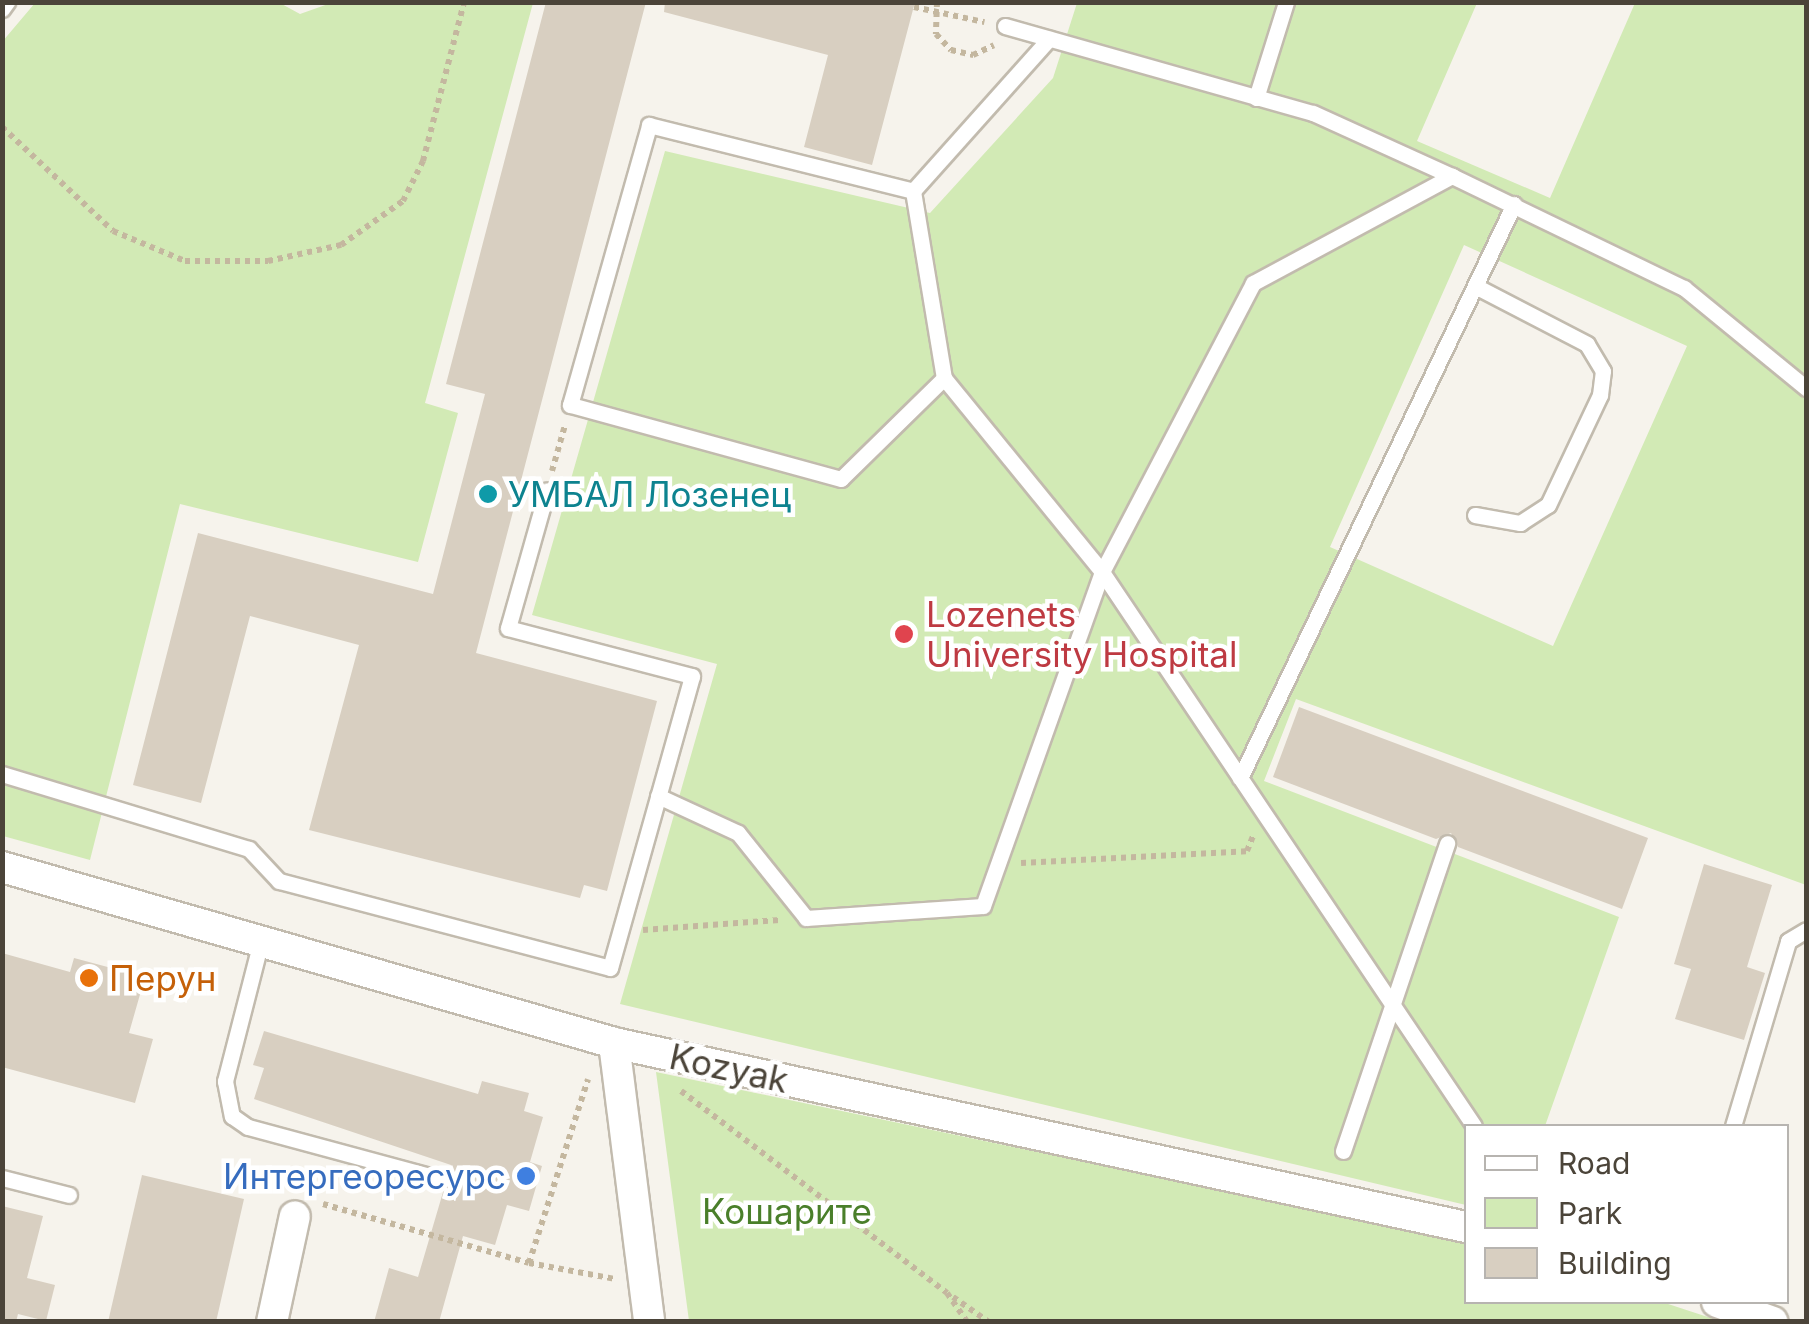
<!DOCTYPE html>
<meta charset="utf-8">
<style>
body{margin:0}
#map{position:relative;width:1809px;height:1324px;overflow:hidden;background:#f6f3ec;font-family:Inter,sans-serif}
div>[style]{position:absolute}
.green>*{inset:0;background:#d2eab5}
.building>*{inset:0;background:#d8cfc1}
.path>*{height:6px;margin-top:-3px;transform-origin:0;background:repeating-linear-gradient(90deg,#c4b79f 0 5px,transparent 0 10px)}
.roads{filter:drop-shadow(2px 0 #c2bbae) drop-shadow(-2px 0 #c2bbae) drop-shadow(0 2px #c2bbae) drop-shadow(0 -2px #c2bbae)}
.service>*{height:15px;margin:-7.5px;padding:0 7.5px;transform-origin:7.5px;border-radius:7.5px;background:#fff}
.minor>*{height:30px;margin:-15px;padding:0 15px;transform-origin:15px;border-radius:15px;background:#fff}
.dots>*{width:28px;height:28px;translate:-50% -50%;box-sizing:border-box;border:5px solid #fff;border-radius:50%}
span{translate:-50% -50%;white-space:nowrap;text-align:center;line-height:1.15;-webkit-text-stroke:9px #fff;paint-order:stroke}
.culture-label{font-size:35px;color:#0d838f}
.left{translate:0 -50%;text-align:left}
.health-label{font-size:35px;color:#be3a42}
.food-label{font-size:35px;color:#c56008}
.street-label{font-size:35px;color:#4b4439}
.shop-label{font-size:35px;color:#366cbe}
.right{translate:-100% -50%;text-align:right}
.park-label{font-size:35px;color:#4a7f2a}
.frame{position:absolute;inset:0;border:5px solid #4b4439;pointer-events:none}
.legend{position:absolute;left:1464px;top:1124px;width:325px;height:180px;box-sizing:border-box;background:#fff;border:2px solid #b7b4b0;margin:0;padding:12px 18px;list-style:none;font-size:30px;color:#4b4439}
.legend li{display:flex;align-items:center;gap:20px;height:50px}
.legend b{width:50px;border:2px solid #b7b4b0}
</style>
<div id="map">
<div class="green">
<div style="clip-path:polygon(278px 2px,300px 14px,331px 3px,533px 3px,425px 403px,458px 413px,418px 562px,180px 504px,90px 860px,3px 836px,2px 42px,35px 3px)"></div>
<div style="clip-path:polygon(evenodd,1077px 3px,1477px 3px,1417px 141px,1550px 198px,1635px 3px,1806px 3px,1806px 885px,1296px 699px,1264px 781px,1619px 917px,1545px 1126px,1466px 1126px,1466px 1205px,620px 1004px,717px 664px,532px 615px,665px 151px,930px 213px,1053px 78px,1077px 3px,1464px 245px,1687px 346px,1553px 646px,1330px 547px,1464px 245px)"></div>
<div style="clip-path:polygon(656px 1072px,1466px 1242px,1466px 1302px,1662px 1302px,1720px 1321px,689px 1321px)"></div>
</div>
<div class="building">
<div style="clip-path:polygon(546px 2px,646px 2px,476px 653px,657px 701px,607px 891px,584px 885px,580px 898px,309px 830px,359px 645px,250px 616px,201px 803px,133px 785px,198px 533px,433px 594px,485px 394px,446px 384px)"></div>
<div style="clip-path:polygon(665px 2px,915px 2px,872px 165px,804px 147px,828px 55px,664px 12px)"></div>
<div style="clip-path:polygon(1299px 707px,1648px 838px,1622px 909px,1458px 847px,1451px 833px,1436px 839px,1273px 777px)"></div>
<div style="clip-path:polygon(1704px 864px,1772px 885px,1747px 967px,1765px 973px,1744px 1040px,1675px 1019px,1691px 969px,1674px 964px)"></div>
<div style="clip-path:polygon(2px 953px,70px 972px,74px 958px,145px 977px,129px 1033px,153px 1039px,135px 1103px,2px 1067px)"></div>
<div style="clip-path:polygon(264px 1031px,478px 1094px,482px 1081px,529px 1093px,524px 1111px,543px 1117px,530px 1162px,542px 1166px,529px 1211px,507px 1205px,495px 1245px,463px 1236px,439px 1322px,374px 1322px,389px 1268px,418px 1277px,451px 1165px,254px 1099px,264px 1068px,253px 1065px)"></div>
<div style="clip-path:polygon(142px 1175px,244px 1199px,216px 1322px,108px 1322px)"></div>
<div style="clip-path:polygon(2px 1206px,43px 1216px,27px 1278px,55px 1285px,46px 1321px,18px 1314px,16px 1322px,2px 1322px)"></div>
</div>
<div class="path">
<div style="left:937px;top:2px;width:32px;rotate:92deg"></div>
<div style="left:936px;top:34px;width:22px;rotate:47deg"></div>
<div style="left:951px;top:50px;width:23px;rotate:13deg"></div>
<div style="left:973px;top:55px;width:23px;rotate:-25deg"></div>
<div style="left:914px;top:7px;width:72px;rotate:12.1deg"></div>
<div style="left:2px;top:127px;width:152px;rotate:43.1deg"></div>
<div style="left:113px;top:231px;width:78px;rotate:22.6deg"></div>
<div style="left:185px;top:261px;width:83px"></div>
<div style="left:268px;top:261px;width:75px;rotate:-12.4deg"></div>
<div style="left:341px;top:245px;width:76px;rotate:-35.4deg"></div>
<div style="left:403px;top:201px;width:45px;rotate:-63.4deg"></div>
<div style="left:423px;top:161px;width:164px;rotate:-75.5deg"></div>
<div style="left:552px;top:471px;width:48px;rotate:-74.2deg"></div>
<div style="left:1021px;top:863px;width:226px;rotate:-3deg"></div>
<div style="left:1247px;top:851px;width:16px;rotate:-68deg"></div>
<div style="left:643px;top:930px;width:137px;rotate:-4.2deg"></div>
<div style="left:681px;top:1091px;width:334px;rotate:37.2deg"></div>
<div style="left:947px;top:1293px;width:35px;rotate:55deg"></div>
<div style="left:323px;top:1204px;width:214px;rotate:16deg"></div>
<div style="left:529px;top:1263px;width:87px;rotate:10.5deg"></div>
<div style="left:529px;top:1263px;width:193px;rotate:-72.2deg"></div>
<div style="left:953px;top:1297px;width:44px;rotate:34.8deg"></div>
</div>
<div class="roads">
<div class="service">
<div style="left:2px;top:9px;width:9px;rotate:-54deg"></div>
<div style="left:1005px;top:26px;width:320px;rotate:15.8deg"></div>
<div style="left:1313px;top:113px;width:153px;rotate:24.4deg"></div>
<div style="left:1452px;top:176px;width:258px;rotate:25.8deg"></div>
<div style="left:1684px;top:288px;width:158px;rotate:39.3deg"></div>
<div style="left:1256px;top:98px;width:101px;rotate:-72.6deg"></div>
<div style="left:913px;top:191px;width:190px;rotate:80.6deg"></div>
<div style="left:944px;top:378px;width:144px;rotate:135.6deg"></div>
<div style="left:841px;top:479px;width:281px;rotate:-164.7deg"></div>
<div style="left:570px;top:405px;width:291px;rotate:-74.2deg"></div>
<div style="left:649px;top:125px;width:272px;rotate:14deg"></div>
<div style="left:913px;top:191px;width:204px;rotate:-48.2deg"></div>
<div style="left:944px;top:378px;width:250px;rotate:50.8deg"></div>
<div style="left:1102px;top:572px;width:667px;rotate:56.12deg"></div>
<div style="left:1475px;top:515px;width:46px;rotate:10.1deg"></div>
<div style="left:1520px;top:523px;width:33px;rotate:-33deg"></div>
<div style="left:1548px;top:505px;width:122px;rotate:-64.7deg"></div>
<div style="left:1600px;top:395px;width:24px;rotate:-83deg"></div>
<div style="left:1603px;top:371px;width:31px;rotate:-121deg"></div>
<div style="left:1587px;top:344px;width:126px;rotate:-152.6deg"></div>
<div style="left:2px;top:774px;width:258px;rotate:16.9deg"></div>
<div style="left:249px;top:849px;width:44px;rotate:46.8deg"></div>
<div style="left:279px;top:881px;width:342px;rotate:14.7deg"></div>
<div style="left:610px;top:968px;width:303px;rotate:-74.3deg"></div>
<div style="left:692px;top:676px;width:190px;rotate:-165.4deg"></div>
<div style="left:508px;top:628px;width:143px;rotate:-74.2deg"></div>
<div style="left:1240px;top:778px;width:636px;rotate:-64.48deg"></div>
<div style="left:658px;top:796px;width:88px;rotate:24.8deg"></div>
<div style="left:738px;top:833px;width:109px;rotate:51.3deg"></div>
<div style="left:806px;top:918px;width:177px;rotate:-3.9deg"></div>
<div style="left:983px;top:906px;width:355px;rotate:-70.4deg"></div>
<div style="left:1102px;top:572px;width:326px;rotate:-62.4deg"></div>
<div style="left:1253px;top:283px;width:226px;rotate:-28.3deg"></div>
<div style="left:261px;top:941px;width:145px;rotate:104.4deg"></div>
<div style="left:225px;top:1081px;width:36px;rotate:79deg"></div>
<div style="left:232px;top:1116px;width:19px;rotate:35deg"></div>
<div style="left:248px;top:1127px;width:196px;rotate:15.1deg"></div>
<div style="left:1733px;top:1126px;width:193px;rotate:-73.4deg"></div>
<div style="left:1788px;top:941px;width:21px;rotate:-31deg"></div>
<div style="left:1343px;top:1151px;width:325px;rotate:-71.3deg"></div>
<div style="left:2px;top:1178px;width:69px;rotate:14.2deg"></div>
</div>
<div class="minor">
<div style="left:2px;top:867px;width:637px;rotate:16.04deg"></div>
<div style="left:614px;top:1043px;width:872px;rotate:12.19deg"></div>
<div style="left:614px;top:1043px;width:281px;rotate:82.8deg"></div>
<div style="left:1717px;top:1302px;width:59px;rotate:19.7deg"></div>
<div style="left:272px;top:1322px;width:108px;rotate:-77.8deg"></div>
</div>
</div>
<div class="dots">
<div style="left:488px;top:494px;background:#0f9aa8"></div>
<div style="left:904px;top:634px;background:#e0444e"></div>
<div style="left:89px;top:978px;background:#e8710a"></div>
<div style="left:526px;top:1176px;background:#3f7fe0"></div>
</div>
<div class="culture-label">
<span class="left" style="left:508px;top:494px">УМБАЛ Лозенец</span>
</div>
<div class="health-label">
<span class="left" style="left:926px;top:634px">Lozenets<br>University Hospital</span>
</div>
<div class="food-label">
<span class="left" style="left:109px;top:978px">Перун</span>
</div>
<div class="street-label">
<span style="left:729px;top:1068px;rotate:12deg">Kozyak</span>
</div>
<div class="shop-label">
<span class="right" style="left:506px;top:1176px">Интергеоресурс</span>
</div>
<div class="park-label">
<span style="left:787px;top:1211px">Кошарите</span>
</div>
<div class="frame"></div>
<ul class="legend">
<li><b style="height:12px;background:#fff"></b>Road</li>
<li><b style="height:28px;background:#d2eab5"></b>Park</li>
<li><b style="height:28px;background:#d8cfc1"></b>Building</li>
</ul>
</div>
